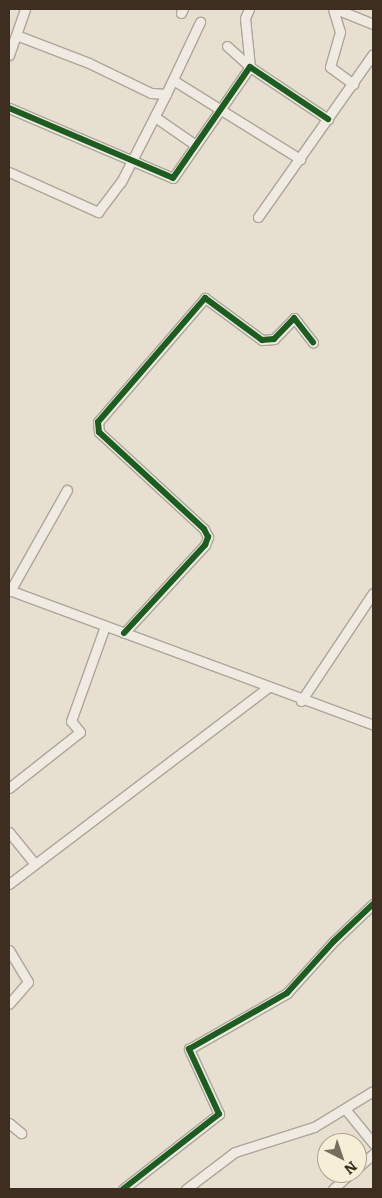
<!DOCTYPE html>
<style>
body{margin:0}
#map{position:relative;width:382px;height:1198px;overflow:hidden;background:#e7e0d1;font-family:Literata,serif}
div>[style]{position:absolute}
.roads{filter:drop-shadow(1px 0 #ada599) drop-shadow(-1px 0 #ada599) drop-shadow(0 1px #ada599) drop-shadow(0 -1px #ada599)}
.minor>*{height:9px;margin:-4.5px;padding:0 4.5px;transform-origin:4.5px;border-radius:4.5px;background:#efebe3}
.cycleway>*{height:6px;margin:-3px;padding:0 3px;transform-origin:3px;border-radius:3px;background:#1b5e20}
span{translate:-50% -50%;white-space:nowrap;text-align:center;line-height:1.15;-webkit-text-stroke:4px #f7eed8;paint-order:stroke}
.frame{position:absolute;inset:0;border:10px solid #3d2e20;pointer-events:none}
.north{position:absolute;left:317px;top:1133px;width:50px;height:50px;box-sizing:border-box;background:#f7eed8;border:1px solid #ada18e;border-radius:50%;rotate:139deg;font-size:14px;font-weight:700;line-height:20px;text-align:center;color:#3d2e20}
.north::after{content:'';display:block;margin:auto;width:18px;height:22px;background:#786c5e;clip-path:polygon(50% 0,100% 100%,50% 72%,0 100%)}
</style>
<div id="map">
<div class="roads">
<div class="minor">
<div style="left:333px;top:9px;width:24px;rotate:73deg"></div>
<div style="left:340px;top:32px;width:36px;rotate:106deg"></div>
<div style="left:330px;top:67px;width:29px;rotate:36deg"></div>
<div style="left:336px;top:9px;width:40px;rotate:22deg"></div>
<div style="left:181px;top:13px;width:4px;rotate:-63deg"></div>
<div style="left:227px;top:46px;width:31px;rotate:42deg"></div>
<div style="left:250px;top:67px;width:49px;rotate:-95.8deg"></div>
<div style="left:245px;top:18px;width:10px;rotate:-66deg"></div>
<div style="left:9px;top:55px;width:49px;rotate:-70.8deg"></div>
<div style="left:173px;top:80px;width:150px;rotate:31.9deg"></div>
<div style="left:166px;top:94px;width:80px;rotate:-64.7deg"></div>
<div style="left:9px;top:108px;width:178px;rotate:23.1deg"></div>
<div style="left:173px;top:178px;width:135px;rotate:-55.3deg"></div>
<div style="left:250px;top:67px;width:94px;rotate:33.7deg"></div>
<div style="left:155px;top:117px;width:47px;rotate:34.7deg"></div>
<div style="left:9px;top:172px;width:98px;rotate:24.2deg"></div>
<div style="left:98px;top:212px;width:38px;rotate:-53deg"></div>
<div style="left:121px;top:182px;width:99px;rotate:-62.9deg"></div>
<div style="left:166px;top:94px;width:15px;rotate:-176deg"></div>
<div style="left:151px;top:93px;width:69px;rotate:-154.2deg"></div>
<div style="left:89px;top:63px;width:78px;rotate:-159deg"></div>
<div style="left:258px;top:217px;width:199px;rotate:-54.8deg"></div>
<div style="left:9px;top:590px;width:388px;rotate:20.3deg"></div>
<div style="left:10px;top:591px;width:116px;rotate:-60.6deg"></div>
<div style="left:124px;top:633px;width:120px;rotate:-47.4deg"></div>
<div style="left:205px;top:545px;width:9px;rotate:-69deg"></div>
<div style="left:208px;top:537px;width:9px;rotate:-117deg"></div>
<div style="left:204px;top:529px;width:143px;rotate:-137.3deg"></div>
<div style="left:99px;top:432px;width:10px;rotate:-96deg"></div>
<div style="left:98px;top:422px;width:164px;rotate:-49.2deg"></div>
<div style="left:205px;top:298px;width:71px;rotate:36.4deg"></div>
<div style="left:262px;top:340px;width:12px;rotate:-5deg"></div>
<div style="left:274px;top:339px;width:29px;rotate:-46deg"></div>
<div style="left:294px;top:318px;width:31px;rotate:52deg"></div>
<div style="left:301px;top:701px;width:130px;rotate:-56.3deg"></div>
<div style="left:9px;top:788px;width:90px;rotate:-38.3deg"></div>
<div style="left:80px;top:732px;width:14px;rotate:-129deg"></div>
<div style="left:71px;top:721px;width:101px;rotate:-70.3deg"></div>
<div style="left:9px;top:832px;width:41px;rotate:50.9deg"></div>
<div style="left:9px;top:884px;width:326px;rotate:-37.2deg"></div>
<div style="left:9px;top:950px;width:37px;rotate:59deg"></div>
<div style="left:28px;top:982px;width:29px;rotate:131deg"></div>
<div style="left:346px;top:1110px;width:43px;rotate:50.7deg"></div>
<div style="left:9px;top:1123px;width:16px;rotate:40deg"></div>
<div style="left:357px;top:1168px;width:21px;rotate:-41deg"></div>
<div style="left:123px;top:1189px;width:122px;rotate:-38deg"></div>
<div style="left:219px;top:1114px;width:72px;rotate:-114.8deg"></div>
<div style="left:189px;top:1049px;width:113px;rotate:-29.7deg"></div>
<div style="left:287px;top:993px;width:70px;rotate:-47.9deg"></div>
<div style="left:334px;top:941px;width:54px;rotate:-43.5deg"></div>
<div style="left:186px;top:1189px;width:61px;rotate:-37.1deg"></div>
<div style="left:235px;top:1152px;width:83px;rotate:-17.6deg"></div>
<div style="left:314px;top:1127px;width:69px;rotate:-31.4deg"></div>
<div style="left:333px;top:1189px;width:24px;rotate:-42deg"></div>
</div>
</div>
<div class="cycleway">
<div style="left:9px;top:108px;width:178px;rotate:23.1deg"></div>
<div style="left:173px;top:178px;width:135px;rotate:-55.3deg"></div>
<div style="left:250px;top:67px;width:94px;rotate:33.7deg"></div>
<div style="left:124px;top:633px;width:120px;rotate:-47.4deg"></div>
<div style="left:205px;top:545px;width:9px;rotate:-69deg"></div>
<div style="left:208px;top:537px;width:9px;rotate:-117deg"></div>
<div style="left:204px;top:529px;width:143px;rotate:-137.3deg"></div>
<div style="left:99px;top:432px;width:10px;rotate:-96deg"></div>
<div style="left:98px;top:422px;width:164px;rotate:-49.2deg"></div>
<div style="left:205px;top:298px;width:71px;rotate:36.4deg"></div>
<div style="left:262px;top:340px;width:12px;rotate:-5deg"></div>
<div style="left:274px;top:339px;width:29px;rotate:-46deg"></div>
<div style="left:294px;top:318px;width:31px;rotate:52deg"></div>
<div style="left:123px;top:1189px;width:122px;rotate:-38deg"></div>
<div style="left:219px;top:1114px;width:72px;rotate:-114.8deg"></div>
<div style="left:189px;top:1049px;width:113px;rotate:-29.7deg"></div>
<div style="left:287px;top:993px;width:70px;rotate:-47.9deg"></div>
<div style="left:334px;top:941px;width:54px;rotate:-43.5deg"></div>
</div>
<div class="frame"></div>
<div class="north">N</div>
</div>
